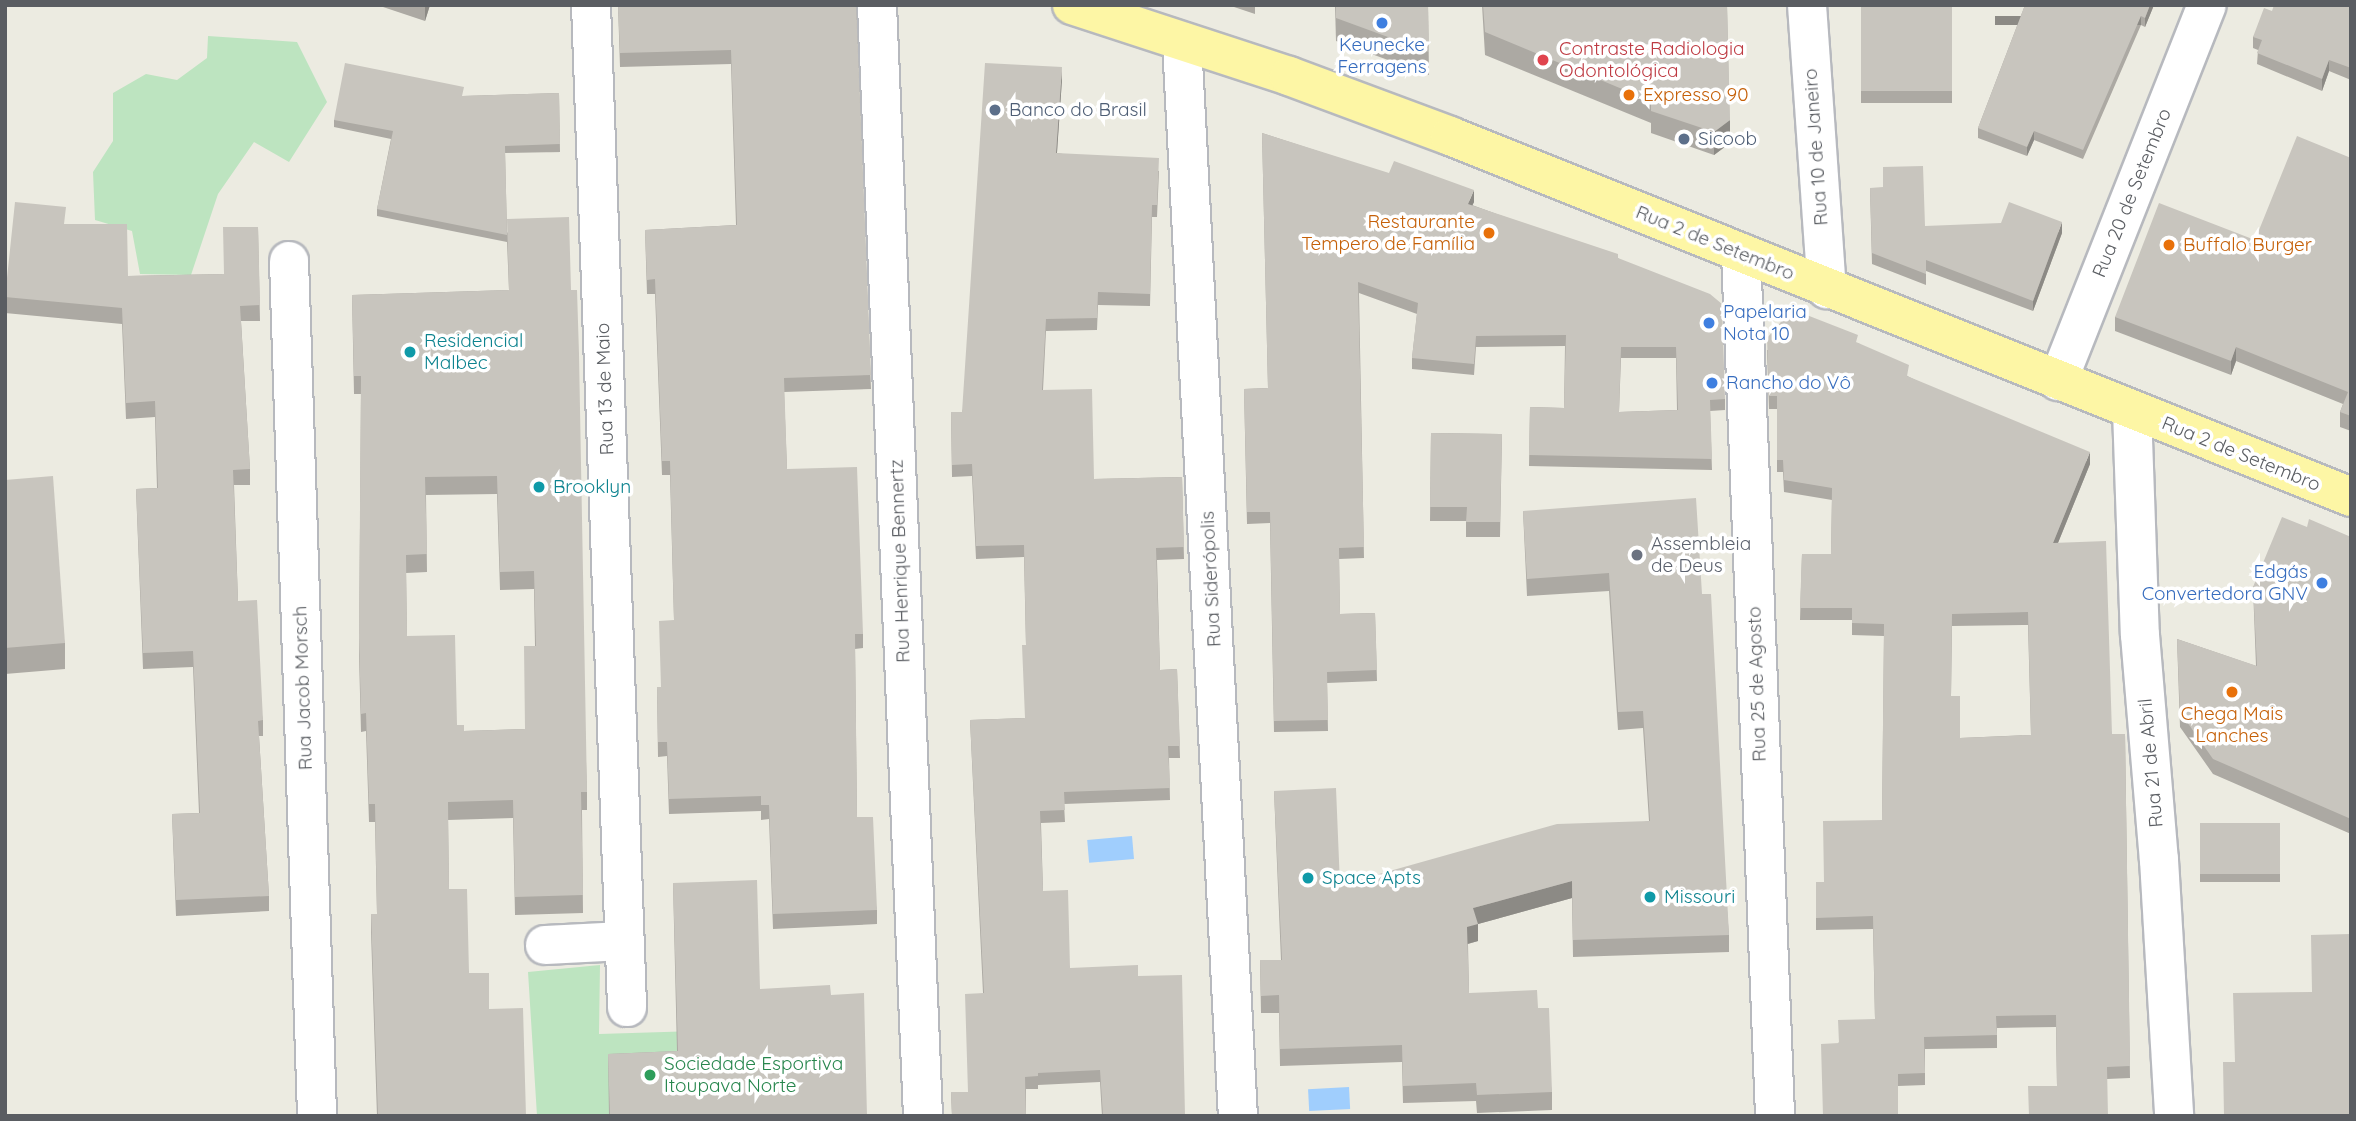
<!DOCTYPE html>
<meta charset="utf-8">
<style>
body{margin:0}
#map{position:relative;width:2356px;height:1121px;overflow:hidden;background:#ecebe1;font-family:Quicksand,sans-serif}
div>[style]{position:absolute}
.green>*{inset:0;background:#bde4c0}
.water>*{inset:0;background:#a0cefd;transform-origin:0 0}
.roads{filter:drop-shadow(2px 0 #b7b9be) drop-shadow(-2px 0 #b7b9be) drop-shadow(0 2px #b7b9be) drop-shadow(0 -2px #b7b9be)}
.minor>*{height:38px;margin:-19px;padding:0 19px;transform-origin:19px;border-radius:19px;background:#fff}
.major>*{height:38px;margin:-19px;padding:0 19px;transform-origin:19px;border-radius:19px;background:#fdf6a5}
.wall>*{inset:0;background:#aca9a3;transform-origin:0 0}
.shaded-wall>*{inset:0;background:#8c8a85;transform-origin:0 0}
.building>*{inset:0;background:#c8c5be;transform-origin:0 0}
.dots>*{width:19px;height:19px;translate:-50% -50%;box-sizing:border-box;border:4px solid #fff;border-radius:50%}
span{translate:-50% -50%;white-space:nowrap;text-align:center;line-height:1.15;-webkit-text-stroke:7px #fff;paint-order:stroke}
.shop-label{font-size:19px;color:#366cbe}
.left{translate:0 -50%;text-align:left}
.right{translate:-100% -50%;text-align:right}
.health-label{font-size:19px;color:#be3a42}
.food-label{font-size:19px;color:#c56008}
.service-label{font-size:19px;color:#4e5e75}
.street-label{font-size:19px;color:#5a5d62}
.culture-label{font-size:19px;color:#0d838f}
.worship-label{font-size:19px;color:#5b616d}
.leisure-label{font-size:19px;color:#27864d}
.frame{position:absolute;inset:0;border:7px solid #5a5d62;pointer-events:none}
</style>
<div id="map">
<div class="green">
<div style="clip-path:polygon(208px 36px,297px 42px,327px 102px,289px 162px,254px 142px,218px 194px,191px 275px,140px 274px,132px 231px,95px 220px,93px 172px,113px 141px,113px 93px,146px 74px,177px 80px,207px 58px)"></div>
<div style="clip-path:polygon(600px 965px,599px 1034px,762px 1029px,767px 1116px,537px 1116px,528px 972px)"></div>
</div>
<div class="water">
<div style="left:1132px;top:836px;width:23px;height:45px;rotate:85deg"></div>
<div style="left:1349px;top:1087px;width:22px;height:41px;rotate:87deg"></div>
</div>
<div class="roads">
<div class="minor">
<div style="left:591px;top:5px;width:1003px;rotate:87.94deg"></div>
<div style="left:877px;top:5px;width:1112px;rotate:87.63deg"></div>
<div style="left:1807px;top:5px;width:285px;rotate:86deg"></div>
<div style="left:1182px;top:42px;width:1075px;rotate:87.02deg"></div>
<div style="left:1741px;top:253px;width:864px;rotate:87.74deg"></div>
<div style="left:289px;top:261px;width:855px;rotate:88.12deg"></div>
<div style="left:2058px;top:381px;width:404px;rotate:-68.4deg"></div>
<div style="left:2132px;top:410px;width:225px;rotate:88deg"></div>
<div style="left:2140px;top:635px;width:226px;rotate:85.2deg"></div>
<div style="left:2159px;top:860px;width:256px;rotate:86.6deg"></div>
<div style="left:545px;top:945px;width:79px;rotate:-2.9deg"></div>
</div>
<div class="major">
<div style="left:1072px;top:5px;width:228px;rotate:18.1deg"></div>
<div style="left:1289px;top:76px;width:172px;rotate:20.4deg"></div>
<div style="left:1450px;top:136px;width:971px;rotate:21.83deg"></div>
</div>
</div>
<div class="wall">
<div style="clip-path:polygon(377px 5px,430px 5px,425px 21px)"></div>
<div style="clip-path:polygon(618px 5px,856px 5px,871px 389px,784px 392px,787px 469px,863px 634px,863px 648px,855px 649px,857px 817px,877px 910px,877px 924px,773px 929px,769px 819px,761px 820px,761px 811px,669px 814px,667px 756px,658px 757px,657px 687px,661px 687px,674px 620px,670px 475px,662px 475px,655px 294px,647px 294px,645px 230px,736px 225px,731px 64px,620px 67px)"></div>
<div style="clip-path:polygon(1228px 5px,1255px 5px,1255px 14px)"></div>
<div style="clip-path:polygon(1335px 5px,1428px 5px,1429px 75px,1336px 41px)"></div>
<div style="clip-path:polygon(1482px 5px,1727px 5px,1730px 143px,1714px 155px,1651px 133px,1651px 123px,1485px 55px)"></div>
<div style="left:1861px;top:5px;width:91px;height:98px"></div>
<div style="clip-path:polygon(2025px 5px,2154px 5px,2145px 27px,2141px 25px,2083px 159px,2034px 140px,2027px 156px,1978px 138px,1978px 128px)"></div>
<div style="clip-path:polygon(2351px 5px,2351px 80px,2329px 71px,2322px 91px,2257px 64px,2258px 50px,2253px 48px,2253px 37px,2272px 11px)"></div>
<div style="clip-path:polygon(1062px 79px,1057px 153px,1159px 171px,1157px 217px,1152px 217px,1150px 306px,1098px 305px,1097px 330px,1046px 331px,1043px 390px,1094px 479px,1182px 477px,1184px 559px,1157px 560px,1160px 670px,1177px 669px,1180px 758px,1169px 758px,1170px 800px,1064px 804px,1065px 822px,1041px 823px,1043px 891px,1070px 968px,1138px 976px,1185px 1116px,1102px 1116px,1100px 1082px,1038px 1085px,1038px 1089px,1026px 1089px,1026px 1116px,952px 1116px,951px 1092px,968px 1092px,983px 993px,970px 720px,1025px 718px,1026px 645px,1024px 557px,976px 559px,972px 476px,952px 477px,951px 412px,962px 412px)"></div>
<div style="clip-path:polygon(evenodd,559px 93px,560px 152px,505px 153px,507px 232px,571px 290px,587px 792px,587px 810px,582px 810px,583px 913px,515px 915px,513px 818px,448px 820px,449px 889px,469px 973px,489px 1009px,526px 1116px,377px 1116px,371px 932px,371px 914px,377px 914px,375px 822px,369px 822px,366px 731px,361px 732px,359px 656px,361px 394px,354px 394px,352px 295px,509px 290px,507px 242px,377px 216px,377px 209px,391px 139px,334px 127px,334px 120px,463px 96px,559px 93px,497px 494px,500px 590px,534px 589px,535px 646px,525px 729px,464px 731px,457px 725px,407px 636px,406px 573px,427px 572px,426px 495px,497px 494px)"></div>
<div style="clip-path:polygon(evenodd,1262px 133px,1474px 202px,1472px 205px,1618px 258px,1725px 399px,1725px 410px,1710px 411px,1712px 470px,1529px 466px,1530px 407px,1564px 408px,1565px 346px,1476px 347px,1474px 375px,1412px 369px,1412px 358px,1417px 314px,1359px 293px,1364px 558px,1339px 559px,1340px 614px,1375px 613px,1377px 681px,1327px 683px,1328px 731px,1274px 732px,1270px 523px,1247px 524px,1244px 389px,1268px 388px,1262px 133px,1621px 358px,1676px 358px,1677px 410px,1619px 412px,1621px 358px)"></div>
<div style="clip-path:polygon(2351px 158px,2351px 431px,2340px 427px,2340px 412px,2343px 404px,2236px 361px,2231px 375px,2115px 331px,2115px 317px,2255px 240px)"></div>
<div style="clip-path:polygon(1870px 188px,1925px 226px,2062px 233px,2033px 311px,1926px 271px,1926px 285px,1872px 264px)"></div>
<div style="clip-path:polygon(66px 224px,128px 276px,224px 274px,258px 227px,260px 321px,241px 321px,250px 469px,250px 485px,234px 485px,238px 601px,263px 720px,263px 736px,259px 736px,269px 896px,269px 911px,176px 916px,172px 814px,199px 813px,193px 667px,143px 669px,136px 489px,157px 488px,155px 417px,126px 419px,122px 324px,5px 313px,5px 296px)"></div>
<div style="clip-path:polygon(evenodd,1858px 343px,1909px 377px,2090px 464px,2058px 543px,2112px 734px,2125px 734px,2130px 1078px,2107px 1079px,2057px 1086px,2056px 1027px,1997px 1028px,1997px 1048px,1925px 1049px,1925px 1085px,1898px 1086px,1838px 1043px,1875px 1019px,1873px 929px,1816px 930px,1816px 882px,1824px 882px,1882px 820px,1884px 636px,1852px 635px,1852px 620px,1800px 620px,1802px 554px,1831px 554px,1832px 500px,1784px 492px,1783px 472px,1777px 472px,1777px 409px,1769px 409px,1767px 350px,1858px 343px,2028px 625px,2031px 735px,1960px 738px,1951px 696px,1952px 626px,2028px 625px)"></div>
<div style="clip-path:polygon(1431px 433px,1502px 434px,1500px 537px,1466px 537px,1466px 521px,1430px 521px)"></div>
<div style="clip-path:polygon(5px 480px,65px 643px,65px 669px,5px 674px)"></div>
<div style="clip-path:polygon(1523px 511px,1702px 594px,1729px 935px,1729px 952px,1573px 957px,1572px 898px,1478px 924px,1478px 941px,1468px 944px,1469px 993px,1538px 1008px,1552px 1092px,1552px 1110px,1477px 1113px,1476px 1101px,1403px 1103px,1402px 1062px,1280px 1066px,1279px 1013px,1261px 1013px,1260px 960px,1281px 960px,1274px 791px,1340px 885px,1649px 821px,1643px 728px,1618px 730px,1609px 591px,1527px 596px)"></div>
<div style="clip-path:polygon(2307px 527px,2351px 537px,2351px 834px,2213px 774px,2180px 727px,2177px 639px,2256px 666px,2253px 587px)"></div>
<div style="left:2280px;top:823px;width:59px;height:80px;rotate:90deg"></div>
<div style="clip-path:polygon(673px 883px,760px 989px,831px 995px,867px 1116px,609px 1116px,608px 1054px,677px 1051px)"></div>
</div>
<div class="shaded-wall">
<div style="clip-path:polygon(426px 5px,430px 5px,425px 21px,425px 7px)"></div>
<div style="clip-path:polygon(2150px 5px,2154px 5px,2145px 27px,2145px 18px)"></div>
<div style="left:2141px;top:16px;width:9px;height:146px;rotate:90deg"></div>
<div style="clip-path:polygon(2329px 60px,2329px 71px,2322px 91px,2322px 79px)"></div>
<div style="clip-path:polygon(1062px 67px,1062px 79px,1056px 166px,1056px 153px)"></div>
<div style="clip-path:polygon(1730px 120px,1730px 143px,1714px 155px,1714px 132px)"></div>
<div style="clip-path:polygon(2034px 131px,2034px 140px,2027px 156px,2027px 147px)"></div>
<div style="clip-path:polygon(1474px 190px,1474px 202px,1468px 215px,1468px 204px)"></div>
<div style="clip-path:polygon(2062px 222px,2062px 233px,2033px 311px,2033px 301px)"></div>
<div style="clip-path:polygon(2236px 347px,2236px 361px,2231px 375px,2231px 361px)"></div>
<div style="clip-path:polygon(2090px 452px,2090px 464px,2053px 555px,2053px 543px)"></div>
<div style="clip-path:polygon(1572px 881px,1572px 898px,1478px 924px,1478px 941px,1467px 944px,1467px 927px,1473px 908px)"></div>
</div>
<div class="building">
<div style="clip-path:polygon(618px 5px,856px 5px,871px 375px,784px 378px,787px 469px,857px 467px,863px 634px,855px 634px,857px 817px,873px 817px,877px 910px,773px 914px,769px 805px,761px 805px,761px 796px,669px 799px,667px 742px,658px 742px,657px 687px,661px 687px,659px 621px,674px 620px,670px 461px,662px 461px,655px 279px,647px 280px,645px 230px,737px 225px,731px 50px,620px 53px)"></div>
<div style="clip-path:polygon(1336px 5px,1428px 5px,1429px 52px,1336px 18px)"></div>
<div style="clip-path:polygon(1483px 5px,1727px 5px,1730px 120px,1714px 132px,1651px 111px,1651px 101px,1485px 32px)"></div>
<div style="left:1861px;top:5px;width:91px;height:86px"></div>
<div style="clip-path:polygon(2025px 5px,2150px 5px,2145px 18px,2141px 16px,2083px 150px,2034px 131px,2027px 147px,1978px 128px)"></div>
<div style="clip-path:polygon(2274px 5px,2351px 5px,2351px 68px,2329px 60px,2322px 79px,2257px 53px,2262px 40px,2253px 37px,2264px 8px,2272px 11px)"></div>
<div style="clip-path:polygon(345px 63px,464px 87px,462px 96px,559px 93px,560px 144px,505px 146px,507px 235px,377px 209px,393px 131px,334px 120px)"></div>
<div style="clip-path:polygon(985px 63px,1062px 67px,1056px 153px,1159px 158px,1157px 205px,1152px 205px,1150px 294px,1098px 292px,1097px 318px,1046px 319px,1042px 390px,1092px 389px,1094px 479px,1182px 477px,1184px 547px,1156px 548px,1160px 670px,1177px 669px,1180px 746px,1168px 746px,1170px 788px,1064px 792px,1065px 810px,1040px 811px,1043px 891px,1068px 890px,1070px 968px,1138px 965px,1138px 976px,1182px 975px,1185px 1116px,1103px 1116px,1100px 1070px,1038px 1073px,1038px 1076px,1025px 1077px,1026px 1116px,952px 1116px,951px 1092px,968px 1092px,965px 994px,984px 993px,970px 720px,1025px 718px,1022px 645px,1026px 645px,1024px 545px,976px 546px,972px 464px,952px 465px,951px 412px,962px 412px)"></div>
<div style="clip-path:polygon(evenodd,1262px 133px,1389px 173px,1394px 161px,1474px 190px,1468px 204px,1618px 254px,1618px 258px,1710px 294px,1722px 304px,1725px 399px,1710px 400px,1712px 459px,1529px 455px,1530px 407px,1564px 408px,1566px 335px,1476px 336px,1474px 364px,1412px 358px,1418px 303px,1358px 282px,1364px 547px,1339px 548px,1340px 614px,1375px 613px,1377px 670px,1327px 672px,1328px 720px,1274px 721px,1270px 512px,1247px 512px,1244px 389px,1268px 388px,1262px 133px,1621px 347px,1676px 347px,1678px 410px,1619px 412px,1621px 347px)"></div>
<div style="clip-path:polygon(2297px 136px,2351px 158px,2351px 416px,2340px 412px,2348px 392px,2236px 347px,2231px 361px,2115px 317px,2159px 203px,2255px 240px)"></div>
<div style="clip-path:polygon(1923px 166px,1925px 226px,2001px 223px,2009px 202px,2062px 222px,2033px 301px,1926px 260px,1926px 274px,1872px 253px,1870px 188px,1883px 187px,1883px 167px)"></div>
<div style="clip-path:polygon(15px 202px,66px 207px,64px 224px,127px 224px,128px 276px,224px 274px,223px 227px,258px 227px,260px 305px,240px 306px,250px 469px,233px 470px,238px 601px,257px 600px,263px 720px,258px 721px,269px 896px,176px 900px,172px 814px,200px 813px,193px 651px,143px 653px,136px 489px,158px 488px,155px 401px,126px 403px,122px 308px,5px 297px)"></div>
<div style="clip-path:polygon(evenodd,569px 217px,571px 290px,577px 290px,579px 354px,587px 792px,581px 792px,583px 895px,515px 897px,513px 800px,448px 802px,449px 889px,467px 889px,469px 973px,489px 973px,489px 1009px,523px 1008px,526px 1116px,378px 1116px,371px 914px,377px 914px,375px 804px,369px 804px,366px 713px,361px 714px,359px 638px,361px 376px,354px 376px,352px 295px,509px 290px,507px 219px,569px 217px,497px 476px,500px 572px,534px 571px,536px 646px,524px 646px,525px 729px,464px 731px,464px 725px,457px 725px,455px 635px,407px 636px,406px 555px,427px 554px,425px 477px,497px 476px)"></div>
<div style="clip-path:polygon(evenodd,1799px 312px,1858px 335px,1856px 342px,1909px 365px,1907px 376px,2090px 452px,2053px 543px,2106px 541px,2112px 734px,2125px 734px,2130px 1066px,2107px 1067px,2108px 1116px,2029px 1116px,2028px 1086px,2057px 1086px,2056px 1015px,1996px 1016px,1997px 1035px,1924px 1037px,1925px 1073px,1898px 1074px,1898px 1116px,1823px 1116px,1821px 1044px,1839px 1043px,1838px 1020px,1875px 1019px,1873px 916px,1816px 918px,1816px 882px,1824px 882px,1823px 821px,1882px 820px,1884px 624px,1852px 623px,1852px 608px,1800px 608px,1802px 554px,1831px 554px,1832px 488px,1784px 480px,1783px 460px,1777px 460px,1777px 396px,1769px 396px,1767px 338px,1787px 315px,1799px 312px,2028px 612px,2031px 735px,1960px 738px,1960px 696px,1951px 696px,1952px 614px,2028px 612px)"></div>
<div style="clip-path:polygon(1431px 433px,1502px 434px,1500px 522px,1466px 522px,1467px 507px,1430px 507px)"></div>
<div style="clip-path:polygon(53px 476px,65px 643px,5px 648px,5px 480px)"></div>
<div style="clip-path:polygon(1696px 498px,1702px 594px,1711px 594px,1729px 935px,1573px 940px,1572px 881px,1473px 908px,1478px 924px,1467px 927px,1469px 993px,1537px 990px,1538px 1008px,1549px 1008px,1552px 1092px,1477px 1095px,1476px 1083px,1403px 1086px,1402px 1045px,1280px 1049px,1279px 995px,1261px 996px,1260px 960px,1282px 960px,1274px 791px,1336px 788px,1340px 885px,1557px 824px,1650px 821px,1643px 711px,1618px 712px,1609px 573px,1527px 579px,1523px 511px)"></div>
<div style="clip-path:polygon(2282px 517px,2307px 527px,2309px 519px,2351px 537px,2351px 819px,2213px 759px,2180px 712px,2177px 639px,2257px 666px,2253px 587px)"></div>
<div style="left:2280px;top:823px;width:51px;height:80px;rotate:90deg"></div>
<div style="clip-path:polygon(757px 880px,760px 989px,830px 985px,831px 995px,864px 993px,867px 1116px,610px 1116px,608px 1054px,678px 1051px,673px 883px)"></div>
<div style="clip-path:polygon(2350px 934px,2351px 1116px,2224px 1116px,2223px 1062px,2235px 1062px,2233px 993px,2312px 992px,2311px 935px)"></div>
</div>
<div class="dots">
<div style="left:1382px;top:23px;background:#3f7fe0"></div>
<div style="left:1543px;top:60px;background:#e0444e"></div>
<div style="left:1629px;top:95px;background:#e8710a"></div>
<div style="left:995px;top:110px;background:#5c6f8a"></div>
<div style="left:1684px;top:139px;background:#5c6f8a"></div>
<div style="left:1489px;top:233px;background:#e8710a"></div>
<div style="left:2169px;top:245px;background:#e8710a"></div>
<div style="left:1709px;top:323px;background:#3f7fe0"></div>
<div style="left:410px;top:352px;background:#0f9aa8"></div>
<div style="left:1712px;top:383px;background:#3f7fe0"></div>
<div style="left:539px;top:487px;background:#0f9aa8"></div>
<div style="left:1637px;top:555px;background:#6b7280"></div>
<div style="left:2322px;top:583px;background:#3f7fe0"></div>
<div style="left:2232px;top:692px;background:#e8710a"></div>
<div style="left:1308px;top:878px;background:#0f9aa8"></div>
<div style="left:1650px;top:897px;background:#0f9aa8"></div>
<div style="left:650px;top:1075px;background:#2e9e5b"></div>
</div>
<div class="shop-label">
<span style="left:1382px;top:56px">Keunecke<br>Ferragens</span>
<span class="left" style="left:1723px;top:323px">Papelaria<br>Nota 10</span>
<span class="left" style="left:1726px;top:383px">Rancho do Vô</span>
<span class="right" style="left:2308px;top:583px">Edgás<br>Convertedora GNV</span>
</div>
<div class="health-label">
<span class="left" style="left:1559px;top:60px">Contraste Radiologia<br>Odontológica</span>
</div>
<div class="food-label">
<span class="left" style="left:1643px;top:95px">Expresso 90</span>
<span class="right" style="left:1475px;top:233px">Restaurante<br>Tempero de Família</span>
<span class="left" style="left:2183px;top:245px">Buffalo Burger</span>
<span style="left:2232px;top:725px">Chega Mais<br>Lanches</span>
</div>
<div class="service-label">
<span class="left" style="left:1009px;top:110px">Banco do Brasil</span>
<span class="left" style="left:1698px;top:139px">Sicoob</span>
</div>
<div class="street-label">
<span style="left:1816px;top:147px;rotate:-94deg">Rua 10 de Janeiro</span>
<span style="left:2132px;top:193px;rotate:-68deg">Rua 20 de Setembro</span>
<span style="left:1715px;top:243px;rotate:22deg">Rua 2 de Setembro</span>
<span style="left:605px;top:389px;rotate:-92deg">Rua 13 de Maio</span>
<span style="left:2241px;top:454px;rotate:22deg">Rua 2 de Setembro</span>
<span style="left:900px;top:561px;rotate:-92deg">Rua Henrique Bennertz</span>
<span style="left:1211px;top:579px;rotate:-93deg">Rua Siderópolis</span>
<span style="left:1757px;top:684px;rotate:-92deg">Rua 25 de Agosto</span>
<span style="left:303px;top:688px;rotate:-92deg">Rua Jacob Morsch</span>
<span style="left:2151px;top:763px;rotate:-95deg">Rua 21 de Abril</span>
</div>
<div class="culture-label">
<span class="left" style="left:424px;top:352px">Residencial<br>Malbec</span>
<span class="left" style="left:553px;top:487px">Brooklyn</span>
<span class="left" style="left:1322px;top:878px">Space Apts</span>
<span class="left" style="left:1664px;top:897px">Missouri</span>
</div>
<div class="worship-label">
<span class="left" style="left:1651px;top:555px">Assembleia<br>de Deus</span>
</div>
<div class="leisure-label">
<span class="left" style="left:664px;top:1075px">Sociedade Esportiva<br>Itoupava Norte</span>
</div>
<div class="frame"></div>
</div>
